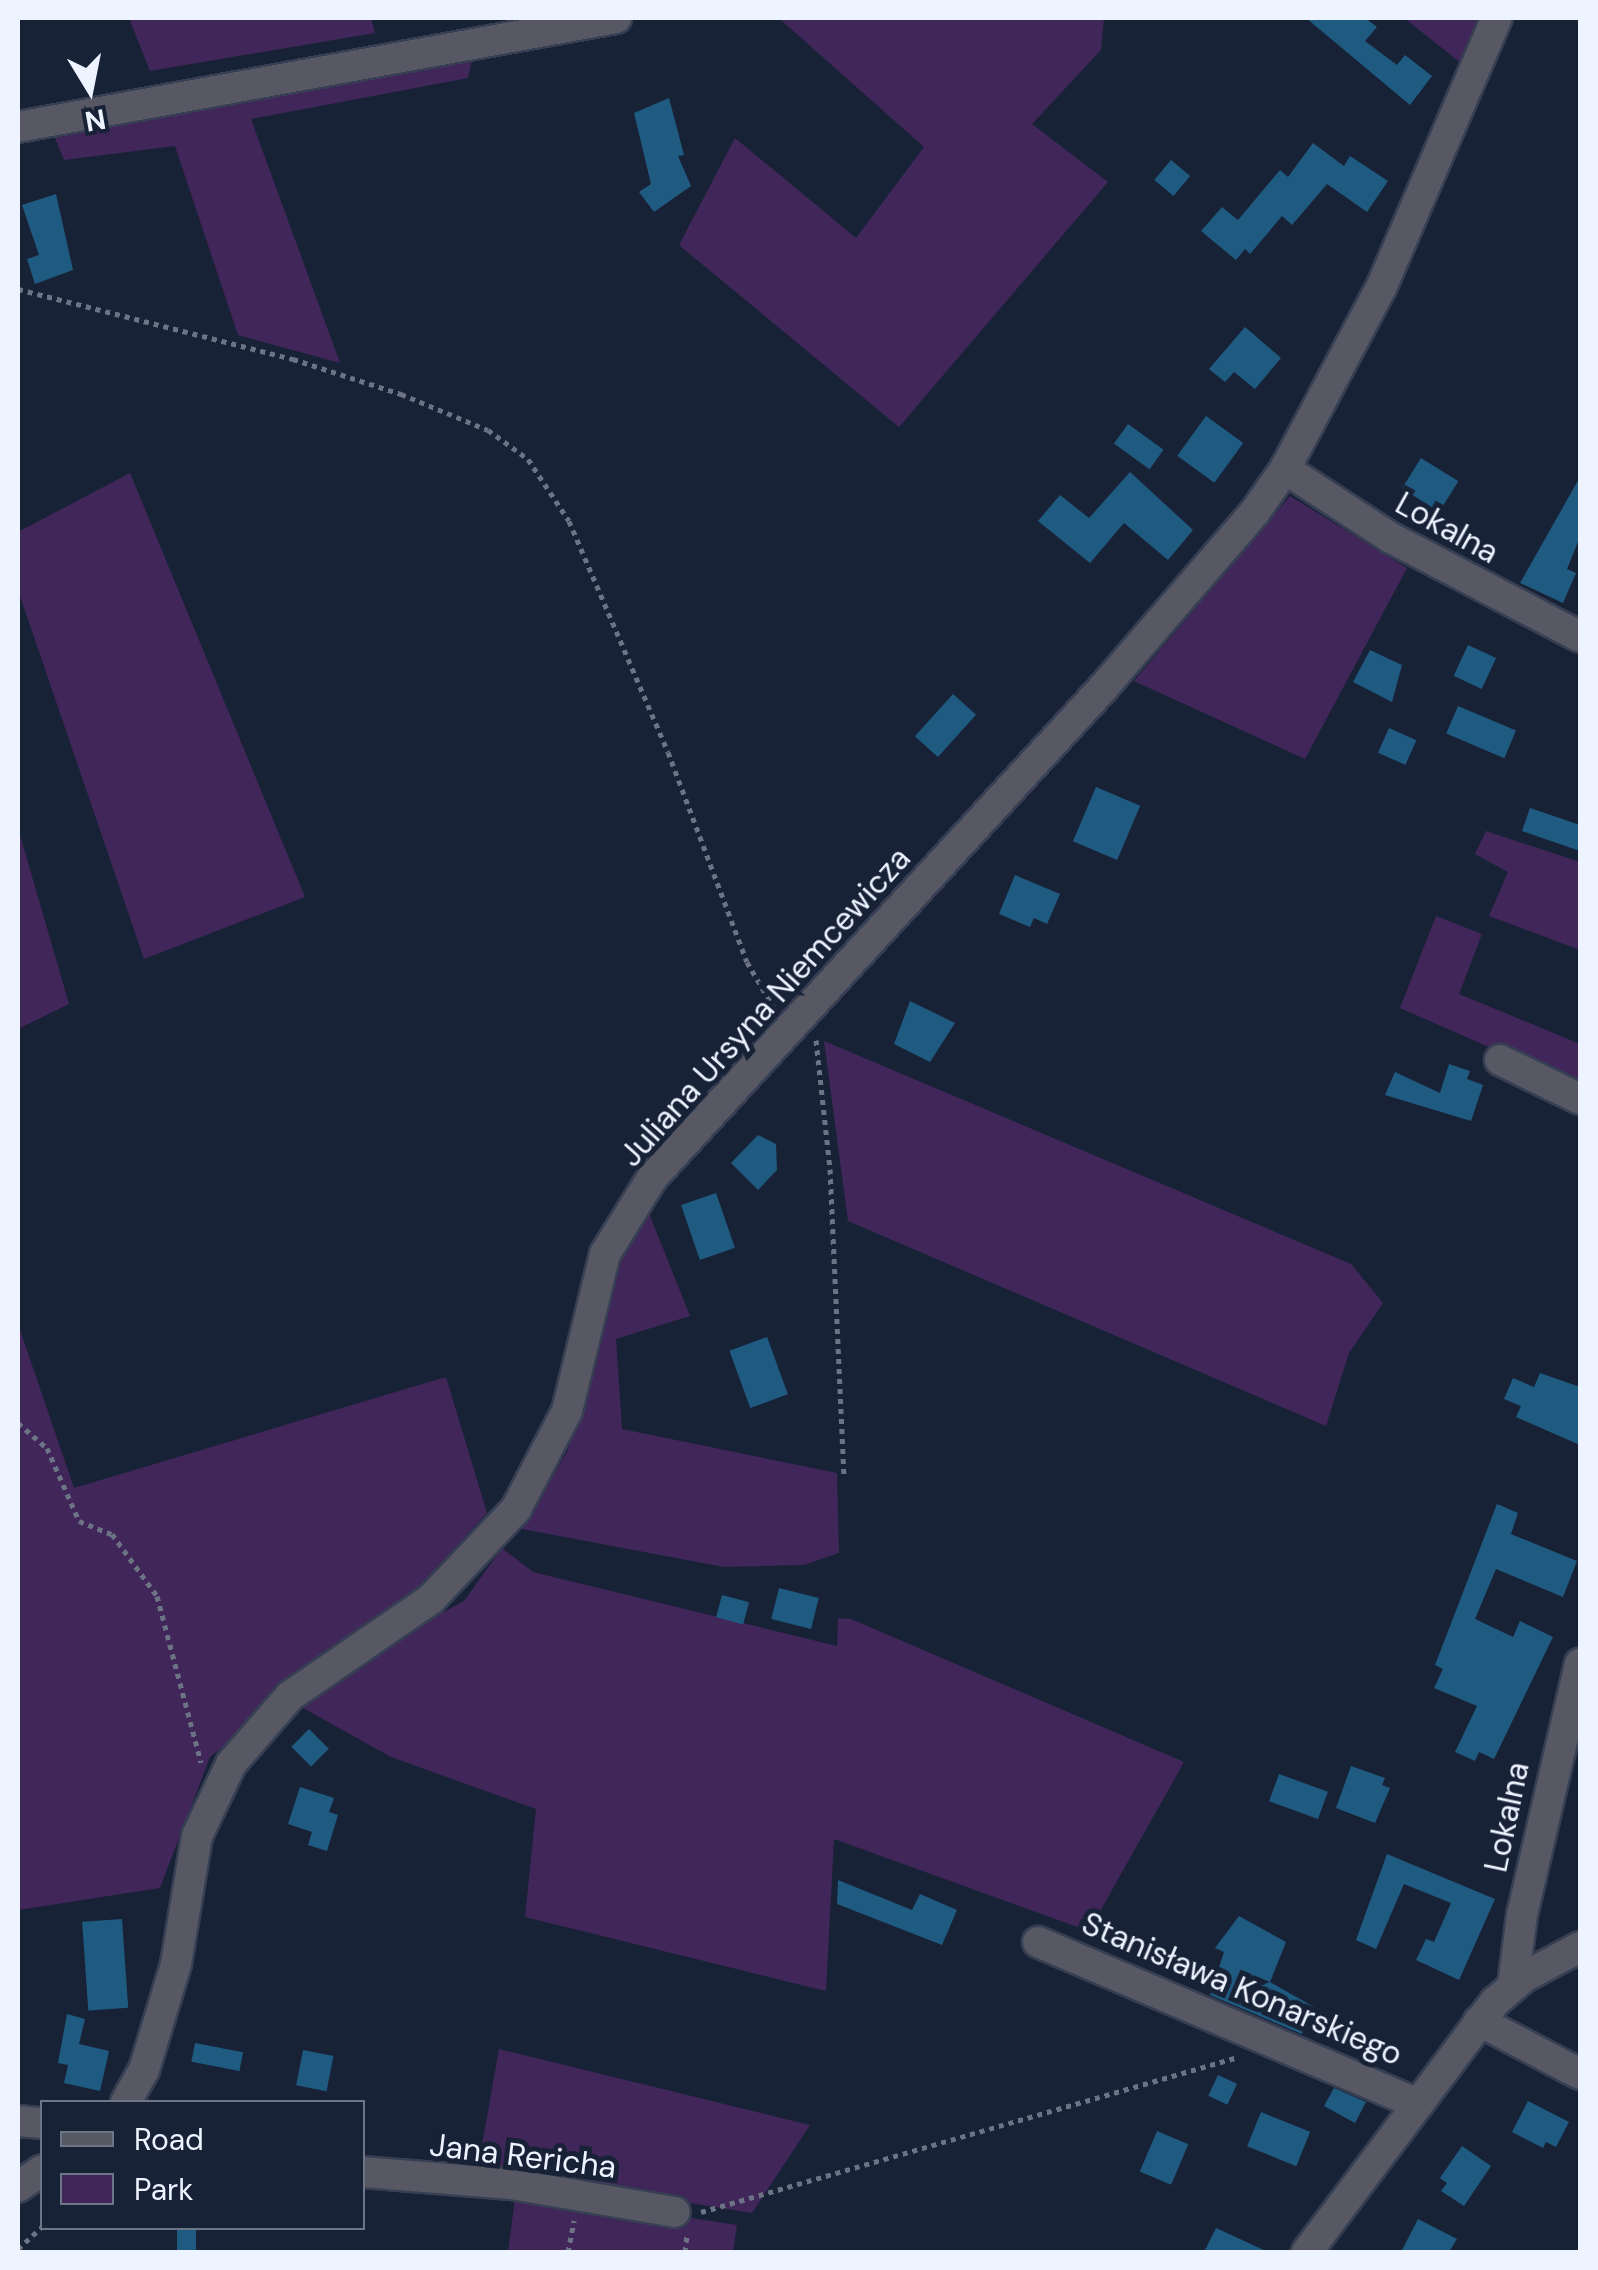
<!DOCTYPE html>
<meta charset="utf-8">
<style>
body{margin:0}
#map{position:relative;width:1598px;height:2270px;overflow:hidden;background:#182237;font-family:"DM Sans",sans-serif}
div>[style]{position:absolute}
.green>*{inset:0;background:#41265a}
.building>*{inset:0;background:#1f5a80;transform-origin:0 0}
.path>*{height:5px;margin-top:-2.5px;transform-origin:0;background:repeating-linear-gradient(90deg,#6b7385 0 5px,transparent 0 10px)}
.roads{filter:drop-shadow(2px 0 #363f53) drop-shadow(-2px 0 #363f53) drop-shadow(0 2px #363f53) drop-shadow(0 -2px #363f53)}
.minor>*{height:30px;margin:-15px;padding:0 15px;transform-origin:15px;border-radius:15px;background:#575864}
span{translate:-50% -50%;white-space:nowrap;text-align:center;line-height:1.15;-webkit-text-stroke:10px #182237;paint-order:stroke}
.street-label{font-size:32px;color:#edf3ff}
.frame{position:absolute;inset:0;border:20px solid #edf3ff;pointer-events:none}
.legend{position:absolute;left:40px;top:2100px;width:325px;height:130px;box-sizing:border-box;background:#182237;border:2px solid #6d7687;margin:0;padding:12px 18px;list-style:none;font-size:30px;color:#edf3ff}
.legend li{display:flex;align-items:center;gap:20px;height:50px}
.legend b{width:50px;border:2px solid #6d7687}
.north{position:absolute;left:40px;top:40px;width:100px;height:100px;-webkit-text-stroke:8px #182237;paint-order:stroke;rotate:170deg;font-size:28px;font-weight:700;line-height:40px;text-align:center;color:#edf3ff}
.north::after{content:'';display:block;margin:auto;width:35px;height:45px;background:#edf3ff;clip-path:polygon(50% 0,100% 100%,50% 72%,0 100%)}
</style>
<div id="map">
<div class="green">
<div style="clip-path:polygon(129px 18px,371px 18px,375px 33px,150px 71px)"></div>
<div style="clip-path:polygon(1104px 18px,1101px 50px,1032px 124px,1108px 182px,899px 427px,679px 245px,735px 138px,856px 238px,924px 147px,781px 20px)"></div>
<div style="clip-path:polygon(1404px 18px,1486px 18px,1466px 67px)"></div>
<div style="clip-path:polygon(473px 55px,468px 78px,251px 119px,340px 363px,238px 335px,175px 146px,64px 160px,55px 138px)"></div>
<div style="clip-path:polygon(130px 473px,305px 897px,144px 959px,18px 590px,18px 532px)"></div>
<div style="clip-path:polygon(1290px 496px,1407px 568px,1305px 759px,1134px 681px)"></div>
<div style="clip-path:polygon(18px 828px,69px 1004px,18px 1029px)"></div>
<div style="clip-path:polygon(1486px 831px,1580px 862px,1580px 950px,1489px 916px,1508px 872px,1475px 854px)"></div>
<div style="clip-path:polygon(1436px 916px,1482px 934px,1459px 994px,1580px 1044px,1580px 1087px,1400px 1008px)"></div>
<div style="clip-path:polygon(824px 1041px,1351px 1264px,1383px 1303px,1349px 1353px,1326px 1426px,848px 1221px)"></div>
<div style="clip-path:polygon(646px 1206px,690px 1316px,616px 1339px,622px 1429px,837px 1473px,839px 1553px,804px 1565px,724px 1567px,522px 1529px,568px 1450px,624px 1235px)"></div>
<div style="clip-path:polygon(18px 1324px,74px 1488px,446px 1377px,487px 1513px,418px 1588px,210px 1757px,160px 1888px,18px 1910px)"></div>
<div style="clip-path:polygon(502px 1548px,533px 1572px,837px 1646px,838px 1618px,851px 1619px,1184px 1762px,1089px 1931px,834px 1839px,826px 1991px,525px 1917px,536px 1809px,391px 1757px,303px 1708px,400px 1636px,464px 1601px)"></div>
<div style="clip-path:polygon(499px 2049px,810px 2125px,752px 2213px,501px 2173px,481px 2151px)"></div>
<div style="clip-path:polygon(516px 2191px,737px 2225px,733px 2252px,508px 2252px)"></div>
</div>
<div class="building">
<div style="clip-path:polygon(1306px 18px,1365px 18px,1377px 27px,1365px 41px,1397px 65px,1405px 55px,1432px 76px,1410px 105px)"></div>
<div style="clip-path:polygon(669px 98px,684px 155px,678px 156px,691px 186px,654px 212px,639px 192px,651px 184px,634px 113px)"></div>
<div style="clip-path:polygon(1313px 143px,1344px 166px,1350px 156px,1388px 181px,1367px 212px,1327px 184px,1292px 225px,1282px 216px,1250px 254px,1245px 249px,1236px 260px,1201px 231px,1222px 207px,1238px 220px,1280px 170px,1288px 177px)"></div>
<div style="left:1171px;top:160px;width:25px;height:26px;rotate:40deg"></div>
<div style="clip-path:polygon(56px 194px,73px 270px,35px 284px,27px 259px,39px 255px,22px 205px)"></div>
<div style="clip-path:polygon(1245px 327px,1281px 358px,1255px 389px,1234px 372px,1225px 382px,1209px 369px)"></div>
<div style="left:1206px;top:416px;width:46px;height:49px;rotate:36deg"></div>
<div style="left:1128px;top:424px;width:44px;height:24px;rotate:36deg"></div>
<div style="left:1421px;top:458px;width:44px;height:36px;rotate:32deg"></div>
<div style="clip-path:polygon(1130px 472px,1193px 530px,1168px 560px,1124px 523px,1090px 563px,1038px 521px,1060px 495px,1089px 518px)"></div>
<div style="clip-path:polygon(1580px 477px,1580px 537px,1567px 569px,1576px 573px,1563px 603px,1520px 583px)"></div>
<div style="left:1468px;top:645px;width:31px;height:34px;rotate:25deg"></div>
<div style="clip-path:polygon(1370px 650px,1402px 665px,1392px 702px,1353px 682px)"></div>
<div style="left:953px;top:694px;width:31px;height:57px;rotate:42deg"></div>
<div style="left:1458px;top:706px;width:63px;height:30px;rotate:23deg"></div>
<div style="left:1389px;top:728px;width:30px;height:27px;rotate:24deg"></div>
<div style="left:1096px;top:787px;width:48px;height:59px;rotate:23deg"></div>
<div style="clip-path:polygon(1530px 808px,1580px 825px,1580px 851px,1522px 831px)"></div>
<div style="clip-path:polygon(1015px 875px,1060px 894px,1047px 924px,1034px 918px,1030px 927px,999px 914px)"></div>
<div style="clip-path:polygon(910px 1001px,955px 1023px,930px 1062px,894px 1044px)"></div>
<div style="clip-path:polygon(1449px 1064px,1470px 1071px,1467px 1079px,1483px 1085px,1471px 1121px,1385px 1095px,1395px 1072px,1440px 1093px)"></div>
<div style="clip-path:polygon(758px 1135px,776px 1144px,777px 1170px,758px 1190px,731px 1163px)"></div>
<div style="left:716px;top:1193px;width:58px;height:37px;rotate:71deg"></div>
<div style="left:767px;top:1337px;width:61px;height:40px;rotate:70deg"></div>
<div style="clip-path:polygon(1540px 1373px,1580px 1387px,1580px 1445px,1516px 1417px,1521px 1406px,1504px 1399px,1513px 1378px,1534px 1387px)"></div>
<div style="clip-path:polygon(1497px 1504px,1518px 1513px,1511px 1534px,1577px 1561px,1563px 1597px,1496px 1569px,1475px 1619px,1513px 1637px,1520px 1621px,1553px 1637px,1494px 1759px,1479px 1752px,1475px 1761px,1455px 1752px,1477px 1706px,1434px 1688px,1443px 1669px,1435px 1665px)"></div>
<div style="left:779px;top:1588px;width:41px;height:32px;rotate:14deg"></div>
<div style="left:722px;top:1595px;width:28px;height:23px;rotate:15deg"></div>
<div style="left:309px;top:1729px;width:28px;height:25px;rotate:45deg"></div>
<div style="clip-path:polygon(1351px 1766px,1385px 1778px,1382px 1785px,1390px 1788px,1375px 1823px,1336px 1808px)"></div>
<div style="left:1279px;top:1774px;width:52px;height:29px;rotate:20deg"></div>
<div style="clip-path:polygon(300px 1787px,334px 1798px,329px 1812px,338px 1815px,327px 1851px,308px 1845px,312px 1832px,288px 1824px)"></div>
<div style="clip-path:polygon(1387px 1854px,1495px 1899px,1459px 1980px,1416px 1960px,1426px 1939px,1434px 1942px,1451px 1903px,1404px 1884px,1376px 1949px,1356px 1940px)"></div>
<div style="clip-path:polygon(838px 1880px,912px 1910px,920px 1894px,957px 1910px,942px 1945px,837px 1904px)"></div>
<div style="clip-path:polygon(1239px 1916px,1286px 1942px,1270px 1982px,1314px 2007px,1302px 2034px,1210px 1995px,1224px 1952px,1215px 1948px)"></div>
<div style="left:122px;top:1919px;width:89px;height:40px;rotate:86deg"></div>
<div style="clip-path:polygon(67px 2014px,85px 2019px,79px 2044px,109px 2051px,100px 2091px,64px 2083px,68px 2065px,58px 2063px)"></div>
<div style="left:195px;top:2043px;width:49px;height:19px;rotate:11deg"></div>
<div style="left:303px;top:2050px;width:31px;height:36px;rotate:11deg"></div>
<div style="left:1218px;top:2075px;width:21px;height:23px;rotate:25deg"></div>
<div style="clip-path:polygon(1334px 2088px,1366px 2102px,1355px 2123px,1324px 2106px)"></div>
<div style="clip-path:polygon(1528px 2101px,1569px 2122px,1556px 2147px,1546px 2142px,1543px 2148px,1512px 2132px)"></div>
<div style="left:1261px;top:2112px;width:53px;height:37px;rotate:22deg"></div>
<div style="left:1157px;top:2131px;width:34px;height:44px;rotate:23deg"></div>
<div style="clip-path:polygon(1462px 2146px,1491px 2166px,1464px 2206px,1441px 2191px,1447px 2183px,1440px 2178px)"></div>
<div style="clip-path:polygon(1418px 2219px,1457px 2239px,1449px 2252px,1401px 2252px)"></div>
<div style="left:177px;top:2228px;width:19px;height:24px"></div>
<div style="clip-path:polygon(1216px 2228px,1268px 2252px,1204px 2252px)"></div>
</div>
<div class="path">
<div style="left:18px;top:289px;width:284px;rotate:14.3deg"></div>
<div style="left:293px;top:359px;width:114px;rotate:18deg"></div>
<div style="left:401px;top:394px;width:94px;rotate:22.5deg"></div>
<div style="left:488px;top:430px;width:49px;rotate:35.9deg"></div>
<div style="left:528px;top:459px;width:74px;rotate:56.5deg"></div>
<div style="left:569px;top:521px;width:251px;rotate:66.8deg"></div>
<div style="left:668px;top:752px;width:224px;rotate:69.4deg"></div>
<div style="left:747px;top:962px;width:56px;rotate:59.7deg"></div>
<div style="left:816px;top:1040px;width:130px;rotate:83.8deg"></div>
<div style="left:830px;top:1169px;width:307px;rotate:87.4deg"></div>
<div style="left:18px;top:1423px;width:38px;rotate:41deg"></div>
<div style="left:47px;top:1448px;width:80px;rotate:66.3deg"></div>
<div style="left:79px;top:1521px;width:35px;rotate:22deg"></div>
<div style="left:112px;top:1534px;width:77px;rotate:54deg"></div>
<div style="left:157px;top:1596px;width:172px;rotate:75.2deg"></div>
<div style="left:701px;top:2212px;width:559px;rotate:-16.1deg"></div>
<div style="left:18px;top:2249px;width:33px;rotate:-43deg"></div>
<div style="left:568px;top:2252px;width:32px;rotate:-79deg"></div>
<div style="left:685px;top:2252px;width:16px;rotate:-83deg"></div>
</div>
<div class="roads">
<div class="minor">
<div style="left:18px;top:127px;width:608px;rotate:-10.33deg"></div>
<div style="left:1285px;top:469px;width:126px;rotate:33.1deg"></div>
<div style="left:1391px;top:538px;width:213px;rotate:27.6deg"></div>
<div style="left:1500px;top:1060px;width:89px;rotate:26deg"></div>
<div style="left:1038px;top:1942px;width:413px;rotate:23.1deg"></div>
<div style="left:1513px;top:1985px;width:71px;rotate:-82.7deg"></div>
<div style="left:1522px;top:1915px;width:258px;rotate:-77deg"></div>
<div style="left:1479px;top:2021px;width:114px;rotate:27.7deg"></div>
<div style="left:126px;top:2102px;width:37px;rotate:-61deg"></div>
<div style="left:144px;top:2070px;width:111px;rotate:-73.2deg"></div>
<div style="left:176px;top:1964px;width:130px;rotate:-80.7deg"></div>
<div style="left:197px;top:1836px;width:80px;rotate:-64.7deg"></div>
<div style="left:231px;top:1764px;width:90px;rotate:-49.1deg"></div>
<div style="left:290px;top:1696px;width:171px;rotate:-34.5deg"></div>
<div style="left:431px;top:1599px;width:124px;rotate:-46.6deg"></div>
<div style="left:516px;top:1509px;width:110px;rotate:-62.5deg"></div>
<div style="left:567px;top:1411px;width:162px;rotate:-76.4deg"></div>
<div style="left:605px;top:1254px;width:89px;rotate:-58.3deg"></div>
<div style="left:652px;top:1178px;width:666px;rotate:-47.37deg"></div>
<div style="left:1103px;top:688px;width:233px;rotate:-49.2deg"></div>
<div style="left:1255px;top:512px;width:52px;rotate:-55.1deg"></div>
<div style="left:1285px;top:469px;width:205px;rotate:-62.1deg"></div>
<div style="left:1381px;top:288px;width:294px;rotate:-66.8deg"></div>
<div style="left:18px;top:2121px;width:24px;rotate:5deg"></div>
<div style="left:362px;top:2172px;width:149px;rotate:4.6deg"></div>
<div style="left:511px;top:2184px;width:166px;rotate:9.7deg"></div>
<div style="left:18px;top:2187px;width:29px;rotate:-35deg"></div>
<div style="left:1307px;top:2252px;width:313px;rotate:-53.1deg"></div>
<div style="left:1495px;top:2002px;width:38px;rotate:-41deg"></div>
<div style="left:1524px;top:1977px;width:64px;rotate:-28.2deg"></div>
</div>
</div>
<div class="street-label">
<span style="left:1447px;top:528px;rotate:29deg">Lokalna</span>
<span style="left:765px;top:1007px;rotate:-48deg">Juliana Ursyna Niemcewicza</span>
<span style="left:1507px;top:1817px;rotate:-78deg">Lokalna</span>
<span style="left:1242px;top:1989px;rotate:23deg">Stanisława Konarskiego</span>
<span style="left:523px;top:2156px;rotate:7deg">Jana Rericha</span>
</div>
<div class="frame"></div>
<ul class="legend">
<li><b style="height:12px;background:#575864"></b>Road</li>
<li><b style="height:28px;background:#41265a"></b>Park</li>
</ul>
<div class="north">N</div>
</div>
